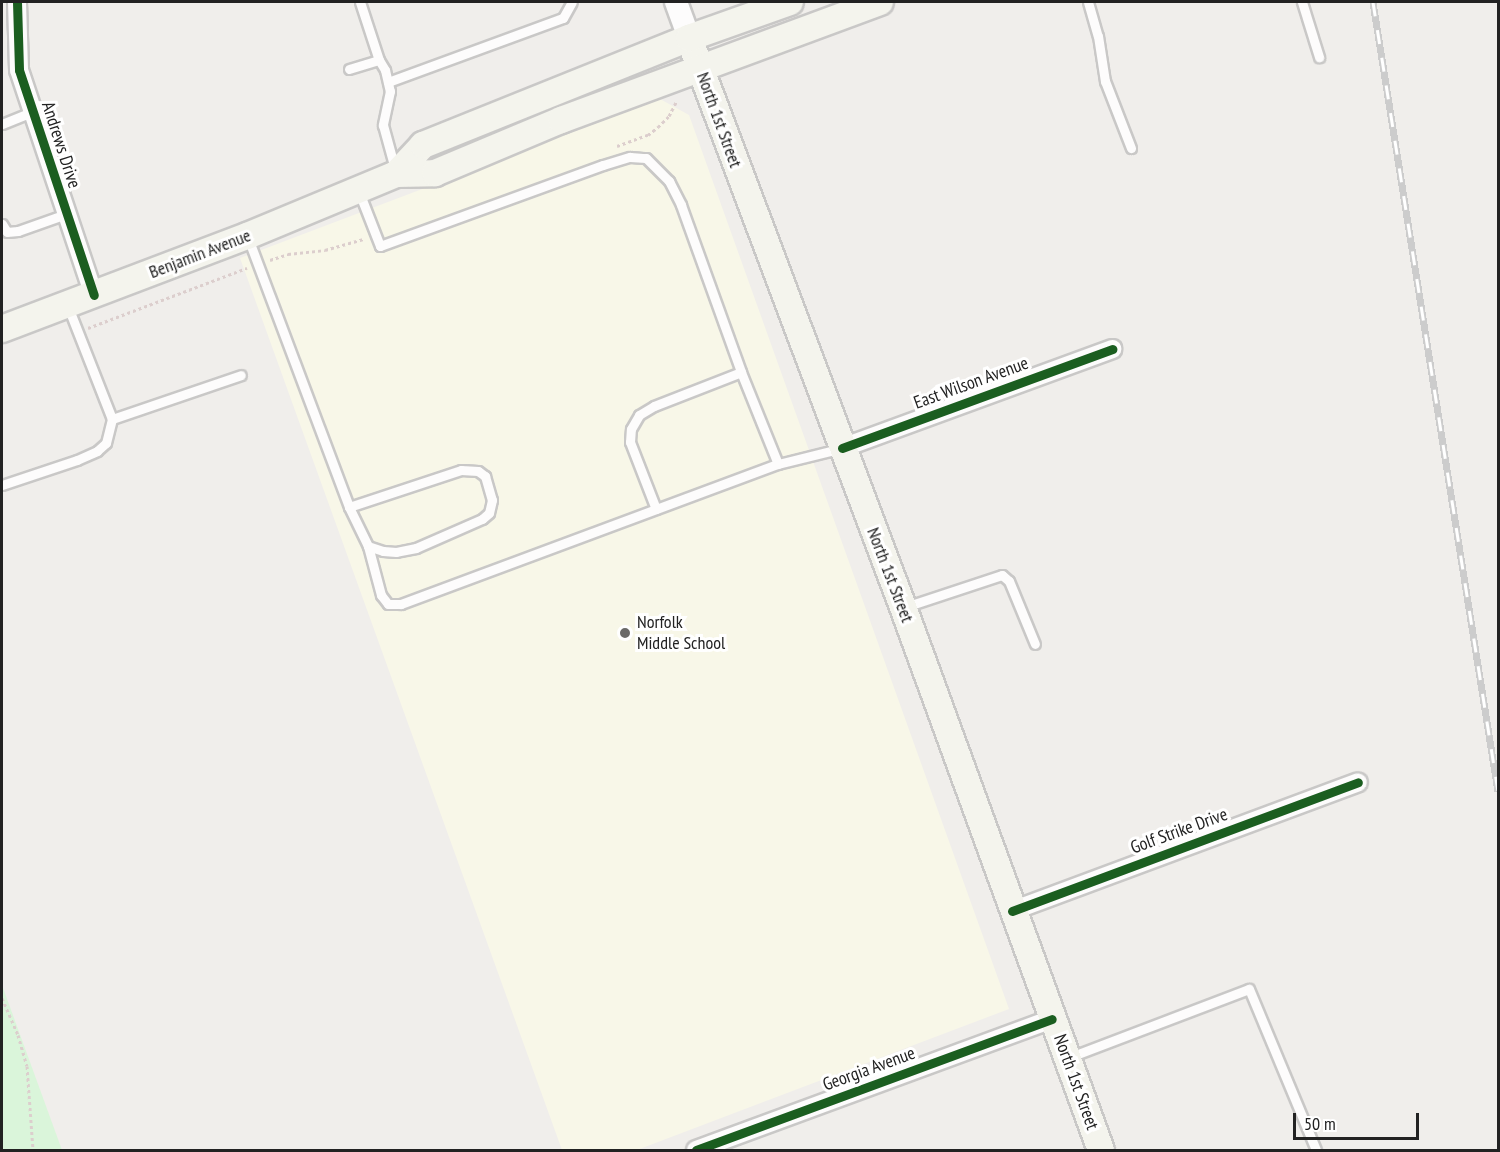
<!DOCTYPE html>
<style>
body{margin:0}
#map{position:relative;width:1500px;height:1152px;overflow:hidden;background:#f0eeeb;font-family:"PT Sans Narrow",sans-serif}
div>[style]{position:absolute}
.education>*{inset:0;background:#f8f7e8}
.park>*{inset:0;background:#daf5da}
.path>*{height:3px;margin-top:-1.5px;transform-origin:0;background:repeating-linear-gradient(90deg,#dccecd 0 3px,transparent 0 6px)}
.roads{filter:drop-shadow(2px 0 #c9c8c7) drop-shadow(-2px 0 #c9c8c7) drop-shadow(0 2px #c9c8c7) drop-shadow(0 -2px #c9c8c7)}
.service>*{height:9px;margin:-4.5px;padding:0 4.5px;transform-origin:4.5px;border-radius:4.5px;background:#fdfcfc}
.minor>*{height:18px;margin:-9px;padding:0 9px;transform-origin:9px;border-radius:9px;background:#fdfcfc}
.tertiary>*{height:22px;margin:-11px;padding:0 11px;transform-origin:11px;border-radius:11px;background:#fdfcfc}
.secondary>*{height:26px;margin:-13px;padding:0 13px;transform-origin:13px;border-radius:13px;background:#f4f4ed}
.rail>*{height:7px;margin-top:-3.5px;transform-origin:0;background:repeating-linear-gradient(90deg,#fff 0 14px,#ccc 0 28px);box-sizing:border-box;border-block:2px solid #ccc}
.cycleway>*{height:9px;margin:-4.5px;padding:0 4.5px;transform-origin:4.5px;border-radius:4.5px;background:#1b5e20}
.dots>*{width:16px;height:16px;translate:-50% -50%;box-sizing:border-box;border:3px solid #fff;border-radius:50%}
span{translate:-50% -50%;white-space:nowrap;text-align:center;line-height:1.15;-webkit-text-stroke:6px #fff;paint-order:stroke}
.street-label{font-size:18px;color:#222}
.poi-label{font-size:18px;color:#222}
.left{translate:0 -50%;text-align:left}
.frame{position:absolute;inset:0;border:3px solid #222;pointer-events:none}
.scale{position:absolute;left:1293px;top:1113px;width:126px;height:27px;box-sizing:border-box;border:3px solid #222;border-top:0;padding-left:8px;font-size:18px;line-height:21px;white-space:nowrap;color:#222;-webkit-text-stroke:4px #fff;paint-order:stroke}
</style>
<div id="map">
<div class="education">
<div style="clip-path:polygon(660px 99px,689px 115px,1009px 1009px,637px 1150px,562px 1150px,240px 258px)"></div>
</div>
<div class="park">
<div style="clip-path:polygon(2px 985px,62px 1150px,2px 1150px)"></div>
</div>
<div class="path">
<div style="left:617px;top:146px;width:33px;rotate:-20deg"></div>
<div style="left:648px;top:135px;width:13px;rotate:-39deg"></div>
<div style="left:658px;top:127px;width:16px;rotate:-45deg"></div>
<div style="left:669px;top:116px;width:16px;rotate:-63deg"></div>
<div style="left:270px;top:260px;width:19px;rotate:-18deg"></div>
<div style="left:288px;top:254px;width:37px;rotate:-6deg"></div>
<div style="left:325px;top:250px;width:40px;rotate:-16deg"></div>
<div style="left:88px;top:328px;width:170px;rotate:-20.7deg"></div>
<div style="left:2px;top:998px;width:40px;rotate:66.6deg"></div>
<div style="left:18px;top:1035px;width:32px;rotate:74deg"></div>
<div style="left:27px;top:1066px;width:84px;rotate:85.9deg"></div>
</div>
<div class="roads">
<div class="service">
<div style="left:360px;top:2px;width:61px;rotate:71.9deg"></div>
<div style="left:1088px;top:2px;width:35px;rotate:74deg"></div>
<div style="left:1098px;top:36px;width:46px;rotate:81.2deg"></div>
<div style="left:1105px;top:81px;width:72px;rotate:68.8deg"></div>
<div style="left:1302px;top:2px;width:58px;rotate:72.8deg"></div>
<div style="left:349px;top:69px;width:31px;rotate:-17deg"></div>
<div style="left:379px;top:60px;width:12px;rotate:59deg"></div>
<div style="left:385px;top:70px;width:22px;rotate:77deg"></div>
<div style="left:390px;top:91px;width:35px;rotate:102deg"></div>
<div style="left:383px;top:125px;width:46px;rotate:74.7deg"></div>
<div style="left:388px;top:82px;width:186px;rotate:-20.1deg"></div>
<div style="left:563px;top:18px;width:18px;rotate:-61deg"></div>
<div style="left:2px;top:124px;width:32px;rotate:-22deg"></div>
<div style="left:359px;top:192px;width:58px;rotate:68.7deg"></div>
<div style="left:380px;top:246px;width:237px;rotate:-20deg"></div>
<div style="left:603px;top:165px;width:28px;rotate:-17deg"></div>
<div style="left:630px;top:157px;width:16px;rotate:4deg"></div>
<div style="left:646px;top:158px;width:33px;rotate:45deg"></div>
<div style="left:669px;top:181px;width:27px;rotate:63deg"></div>
<div style="left:681px;top:205px;width:177px;rotate:70.2deg"></div>
<div style="left:741px;top:372px;width:99px;rotate:68.1deg"></div>
<div style="left:2px;top:224px;width:9px;rotate:58deg"></div>
<div style="left:7px;top:232px;width:11px;rotate:-5deg"></div>
<div style="left:18px;top:231px;width:51px;rotate:-19.5deg"></div>
<div style="left:248px;top:238px;width:287px;rotate:69.4deg"></div>
<div style="left:112px;top:419px;width:136px;rotate:-18.8deg"></div>
<div style="left:461px;top:470px;width:17px;rotate:3deg"></div>
<div style="left:478px;top:471px;width:9px;rotate:36deg"></div>
<div style="left:485px;top:476px;width:25px;rotate:74deg"></div>
<div style="left:492px;top:500px;width:13px;rotate:103deg"></div>
<div style="left:489px;top:513px;width:9px;rotate:139deg"></div>
<div style="left:482px;top:519px;width:72px;rotate:156.3deg"></div>
<div style="left:416px;top:548px;width:20px;rotate:169deg"></div>
<div style="left:396px;top:552px;width:13px;rotate:-176deg"></div>
<div style="left:383px;top:551px;width:16px;rotate:-162deg"></div>
<div style="left:368px;top:546px;width:43px;rotate:-116deg"></div>
<div style="left:349px;top:507px;width:118px;rotate:-18.3deg"></div>
<div style="left:2px;top:485px;width:79px;rotate:-18.4deg"></div>
<div style="left:77px;top:460px;width:22px;rotate:-24deg"></div>
<div style="left:97px;top:451px;width:12px;rotate:-42deg"></div>
<div style="left:106px;top:443px;width:25px;rotate:-76deg"></div>
<div style="left:112px;top:419px;width:120px;rotate:-111.4deg"></div>
<div style="left:656px;top:509px;width:72px;rotate:-111.2deg"></div>
<div style="left:630px;top:442px;width:13px;rotate:-86deg"></div>
<div style="left:631px;top:429px;width:16px;rotate:-60deg"></div>
<div style="left:639px;top:415px;width:17px;rotate:-31deg"></div>
<div style="left:654px;top:406px;width:93px;rotate:-21.3deg"></div>
<div style="left:368px;top:546px;width:51px;rotate:75.1deg"></div>
<div style="left:381px;top:595px;width:11px;rotate:52deg"></div>
<div style="left:388px;top:604px;width:13px"></div>
<div style="left:401px;top:604px;width:402px;rotate:-20.4deg"></div>
<div style="left:778px;top:464px;width:66px;rotate:-14deg"></div>
<div style="left:905px;top:607px;width:102px;rotate:-18.3deg"></div>
<div style="left:1002px;top:575px;width:9px;rotate:41deg"></div>
<div style="left:1009px;top:581px;width:68px;rotate:67.6deg"></div>
<div style="left:1070px;top:1057px;width:191px;rotate:-20.8deg"></div>
<div style="left:1249px;top:989px;width:174px;rotate:67.4deg"></div>
</div>
<div class="minor">
<div style="left:17px;top:2px;width:68px;rotate:88.3deg"></div>
<div style="left:19px;top:70px;width:237px;rotate:71.6deg"></div>
<div style="left:842px;top:448px;width:288px;rotate:-20.1deg"></div>
<div style="left:1012px;top:911px;width:369px;rotate:-20.4deg"></div>
<div style="left:696px;top:1150px;width:379px;rotate:-20.2deg"></div>
</div>
<div class="tertiary">
<div style="left:676px;top:2px;width:38px;rotate:70deg"></div>
</div>
<div class="secondary">
<div style="left:689px;top:38px;width:608px;rotate:69.39deg"></div>
<div style="left:903px;top:607px;width:578px;rotate:69.97deg"></div>
<div style="left:396px;top:174px;width:40px;rotate:-47deg"></div>
<div style="left:423px;top:145px;width:287px;rotate:-21.9deg"></div>
<div style="left:689px;top:38px;width:107px;rotate:-19.6deg"></div>
<div style="left:2px;top:329px;width:262px;rotate:-20.8deg"></div>
<div style="left:247px;top:236px;width:161px;rotate:-22.6deg"></div>
<div style="left:396px;top:174px;width:39px;rotate:-1deg"></div>
<div style="left:435px;top:173px;width:137px;rotate:-22.8deg"></div>
<div style="left:561px;top:120px;width:340px;rotate:-20.3deg"></div>
</div>
</div>
<div class="rail">
<div style="left:1373px;top:2px;width:799px;rotate:81deg"></div>
</div>
<div class="cycleway">
<div style="left:17px;top:2px;width:68px;rotate:88.3deg"></div>
<div style="left:19px;top:70px;width:237px;rotate:71.6deg"></div>
<div style="left:842px;top:448px;width:288px;rotate:-20.1deg"></div>
<div style="left:1012px;top:911px;width:369px;rotate:-20.4deg"></div>
<div style="left:696px;top:1150px;width:379px;rotate:-20.2deg"></div>
</div>
<div class="dots">
<div style="left:625px;top:633px;background:#6a6968"></div>
</div>
<div class="street-label">
<span style="left:719px;top:120px;rotate:70deg">North 1st Street</span>
<span style="left:61px;top:145px;rotate:72deg">Andrews Drive</span>
<span style="left:200px;top:254px;rotate:-21deg">Benjamin Avenue</span>
<span style="left:971px;top:383px;rotate:-20deg">East Wilson Avenue</span>
<span style="left:890px;top:575px;rotate:69deg">North 1st Street</span>
<span style="left:1179px;top:831px;rotate:-20deg">Golf Strike Drive</span>
<span style="left:869px;top:1069px;rotate:-20deg">Georgia Avenue</span>
<span style="left:1076px;top:1082px;rotate:70deg">North 1st Street</span>
</div>
<div class="poi-label">
<span class="left" style="left:637px;top:633px">Norfolk<br>Middle School</span>
</div>
<div class="frame"></div>
<div class="scale">50 m</div>
</div>
